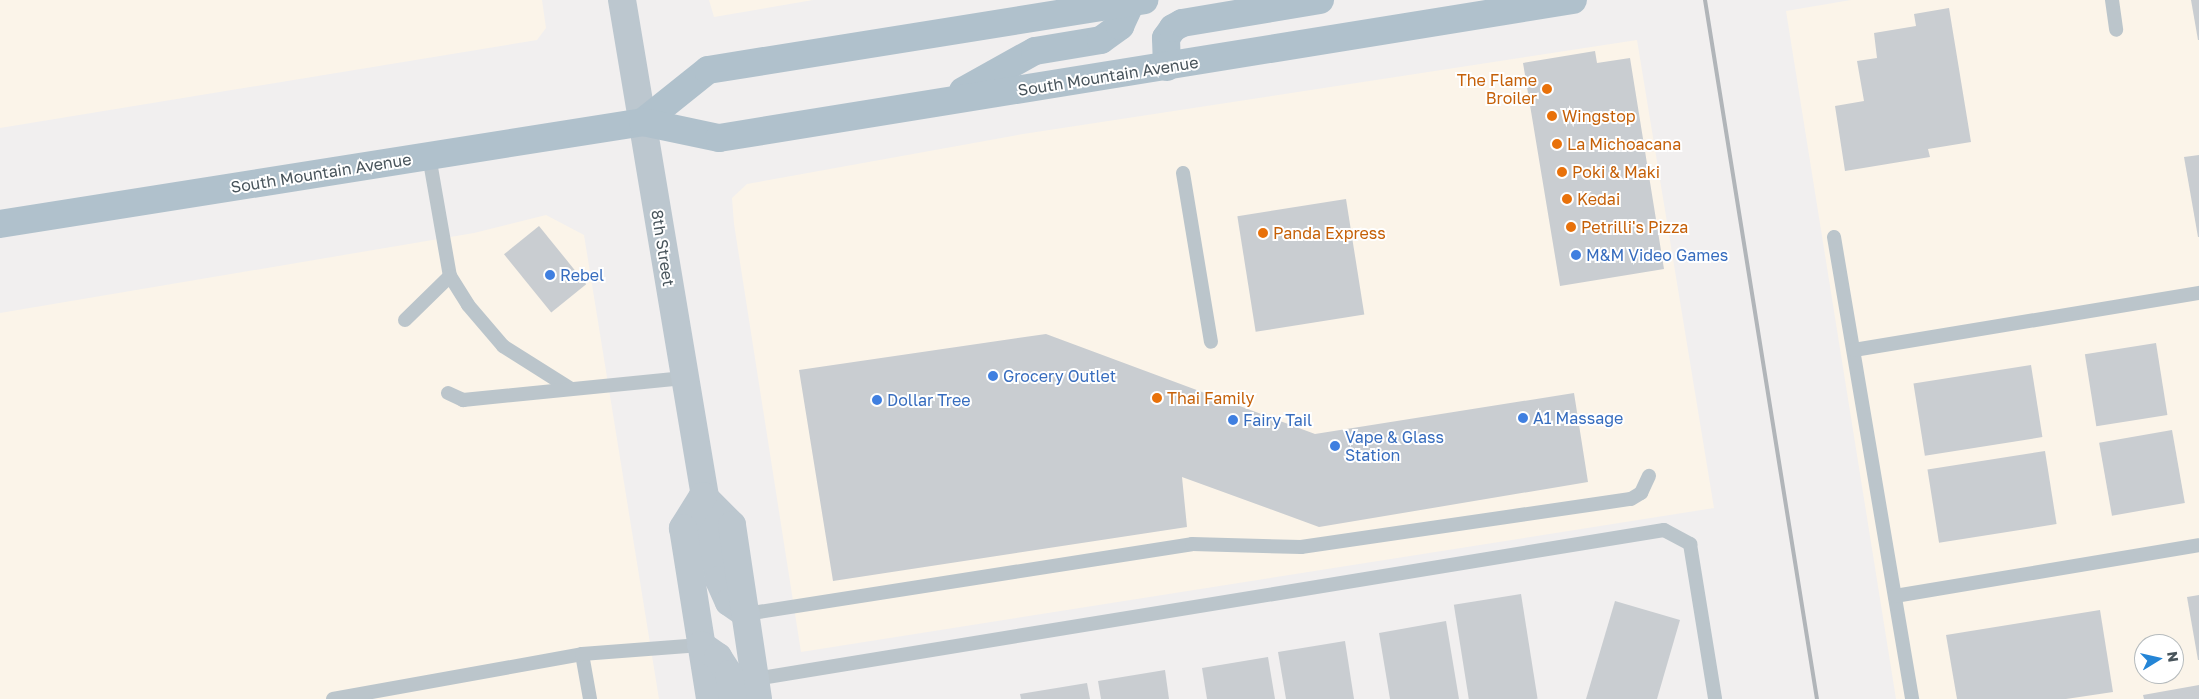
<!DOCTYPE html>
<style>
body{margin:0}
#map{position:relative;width:2199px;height:699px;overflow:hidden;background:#f1efef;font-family:"Golos Text",sans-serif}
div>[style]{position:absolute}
.commercial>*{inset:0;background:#fbf4e9}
.building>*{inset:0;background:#c9cdd1;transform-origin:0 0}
.lane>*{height:14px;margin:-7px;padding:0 7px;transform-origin:7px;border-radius:7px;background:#bbc5cb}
.secondary>*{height:28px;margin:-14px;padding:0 14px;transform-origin:14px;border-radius:14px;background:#bcc7cf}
.primary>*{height:28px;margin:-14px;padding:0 14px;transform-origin:14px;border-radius:14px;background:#b0c1cc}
.rail>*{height:4px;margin:-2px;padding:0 2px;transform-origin:2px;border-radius:2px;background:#b1b5b9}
.dots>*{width:14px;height:14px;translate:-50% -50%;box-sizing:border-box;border:2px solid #fff;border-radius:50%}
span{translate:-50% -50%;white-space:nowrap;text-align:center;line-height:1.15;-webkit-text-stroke:4px #fff;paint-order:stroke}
.street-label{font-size:16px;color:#48545b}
.food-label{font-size:16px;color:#c56008}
.right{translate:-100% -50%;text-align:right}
.left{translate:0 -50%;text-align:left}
.shop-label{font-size:16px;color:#366cbe}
.north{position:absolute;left:2134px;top:634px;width:50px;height:50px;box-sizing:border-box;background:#fff;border:1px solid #b6bbbd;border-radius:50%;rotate:81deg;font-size:14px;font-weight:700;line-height:20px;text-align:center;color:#48545b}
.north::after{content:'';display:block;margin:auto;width:18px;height:22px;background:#2485d6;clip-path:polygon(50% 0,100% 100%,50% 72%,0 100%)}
</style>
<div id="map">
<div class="commercial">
<div style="clip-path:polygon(0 0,542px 0,546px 28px,537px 40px,0 128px)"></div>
<div style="clip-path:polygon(709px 0,813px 0,714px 17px)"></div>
<div style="clip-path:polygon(evenodd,1851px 0,2199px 0,2199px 699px,1896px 699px,1786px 11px,1851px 0,2144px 644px,2174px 644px,2174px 674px,2144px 674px,2144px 644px)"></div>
<div style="clip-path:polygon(1637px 40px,1714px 508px,801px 652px,734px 224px,732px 198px,747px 184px,1023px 134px)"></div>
<div style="clip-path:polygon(546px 215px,584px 235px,659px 699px,0 699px,0 313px,474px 233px)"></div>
</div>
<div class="building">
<div style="clip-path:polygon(2191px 0,2199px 0,2199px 40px,2198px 40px)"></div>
<div style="clip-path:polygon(1949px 8px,1971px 142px,1928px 149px,1930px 157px,1845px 171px,1835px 106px,1864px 101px,1857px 61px,1877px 58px,1874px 33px,1916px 26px,1914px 14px)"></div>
<div style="clip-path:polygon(1595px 51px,1597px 63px,1630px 58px,1664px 269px,1560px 286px,1523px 63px)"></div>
<div style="clip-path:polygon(2199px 155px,2199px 237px,2198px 237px,2184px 157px)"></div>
<div style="left:1346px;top:199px;width:117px;height:110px;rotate:81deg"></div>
<div style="left:539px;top:226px;width:75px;height:45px;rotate:51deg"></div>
<div style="clip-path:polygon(1046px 334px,1315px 434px,1574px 393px,1588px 482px,1319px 527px,1182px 477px,1187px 527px,833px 581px,799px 370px)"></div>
<div style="left:2156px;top:343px;width:73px;height:72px;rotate:81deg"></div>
<div style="left:2031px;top:365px;width:73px;height:119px;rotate:81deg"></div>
<div style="left:2172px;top:430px;width:74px;height:74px;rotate:80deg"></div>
<div style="left:2045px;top:451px;width:74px;height:119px;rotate:81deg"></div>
<div style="left:1521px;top:594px;width:106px;height:68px;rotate:81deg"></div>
<div style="clip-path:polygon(2199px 595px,2199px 660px,2198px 660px,2187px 597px)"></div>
<div style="clip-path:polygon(1615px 601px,1680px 620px,1657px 699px,1586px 699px)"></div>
<div style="clip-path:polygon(2100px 610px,2113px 692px,2066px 699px,1957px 699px,1946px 635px)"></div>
<div style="clip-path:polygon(1446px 621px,1459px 699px,1390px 699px,1379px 633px)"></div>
<div style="clip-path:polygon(1345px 641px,1354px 699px,1286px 699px,1278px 652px)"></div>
<div style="clip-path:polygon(1268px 657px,1275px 699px,1207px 699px,1202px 668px)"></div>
<div style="clip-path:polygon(1165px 670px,1169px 699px,1101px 699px,1098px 681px)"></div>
<div style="clip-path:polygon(1087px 683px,1090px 699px,1021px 699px,1020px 694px)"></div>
<div style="clip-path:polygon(2199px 685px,2199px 699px,2144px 699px,2143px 695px)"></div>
</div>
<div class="lane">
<div style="left:2112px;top:0;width:30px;rotate:82deg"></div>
<div style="left:429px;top:156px;width:122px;rotate:80.1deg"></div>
<div style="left:450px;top:276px;width:34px;rotate:58deg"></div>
<div style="left:468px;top:305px;width:54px;rotate:49.5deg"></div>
<div style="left:503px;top:346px;width:80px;rotate:32.3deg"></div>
<div style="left:1183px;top:173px;width:171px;rotate:80.6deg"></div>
<div style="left:1834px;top:237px;width:469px;rotate:80.4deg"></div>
<div style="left:405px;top:320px;width:63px;rotate:-44.4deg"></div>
<div style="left:1854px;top:350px;width:350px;rotate:-9.4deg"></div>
<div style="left:448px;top:393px;width:17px;rotate:25deg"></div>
<div style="left:463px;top:400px;width:222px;rotate:-5.7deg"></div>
<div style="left:1895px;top:596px;width:308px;rotate:-9.5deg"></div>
<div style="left:746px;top:614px;width:451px;rotate:-8.9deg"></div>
<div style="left:1192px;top:544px;width:109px;rotate:1.6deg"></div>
<div style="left:1301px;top:547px;width:333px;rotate:-8.3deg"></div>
<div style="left:1631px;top:499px;width:12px;rotate:-31deg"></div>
<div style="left:1641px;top:493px;width:19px;rotate:-65deg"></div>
<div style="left:582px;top:654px;width:46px;rotate:79.9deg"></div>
<div style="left:755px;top:679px;width:921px;rotate:-9.31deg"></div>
<div style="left:1664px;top:530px;width:30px;rotate:28deg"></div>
<div style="left:1690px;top:544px;width:157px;rotate:80.8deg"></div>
<div style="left:333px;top:699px;width:253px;rotate:-10.2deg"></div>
<div style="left:582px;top:654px;width:119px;rotate:-4.3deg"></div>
</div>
<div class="secondary">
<div style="left:622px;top:0;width:588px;rotate:80.51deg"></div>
<div style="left:719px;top:580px;width:24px;rotate:66deg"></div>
<div style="left:729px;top:602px;width:21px;rotate:35deg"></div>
<div style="left:703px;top:496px;width:41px;rotate:45deg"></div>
<div style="left:732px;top:525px;width:176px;rotate:81.5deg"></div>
<div style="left:703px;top:496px;width:38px;rotate:122deg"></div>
<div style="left:683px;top:528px;width:173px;rotate:81deg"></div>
<div style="left:701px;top:645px;width:21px;rotate:35deg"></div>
<div style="left:718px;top:657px;width:20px;rotate:57deg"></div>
<div style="left:729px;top:674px;width:25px;rotate:81deg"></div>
</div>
<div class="primary">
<div style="left:1167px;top:67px;width:29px;rotate:-92deg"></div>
<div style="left:1166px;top:38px;width:12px;rotate:-55deg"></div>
<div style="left:1173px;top:28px;width:10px;rotate:-29deg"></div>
<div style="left:1182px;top:23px;width:140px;rotate:-9.5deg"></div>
<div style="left:963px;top:91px;width:82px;rotate:-29.1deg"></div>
<div style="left:1035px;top:51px;width:67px;rotate:-9.5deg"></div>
<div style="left:1101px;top:40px;width:24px;rotate:-36deg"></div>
<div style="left:1120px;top:26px;width:26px;rotate:-65deg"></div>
<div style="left:643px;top:122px;width:83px;rotate:-38.7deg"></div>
<div style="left:708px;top:70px;width:442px;rotate:-9.1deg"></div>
<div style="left:0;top:224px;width:651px;rotate:-9.01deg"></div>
<div style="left:643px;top:122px;width:78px;rotate:11.9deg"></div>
<div style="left:719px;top:138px;width:865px;rotate:-9.18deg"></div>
</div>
<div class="rail">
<div style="left:1705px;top:0;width:708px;rotate:80.9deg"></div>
</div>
<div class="dots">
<div style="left:1547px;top:89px;background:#e8710a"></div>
<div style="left:1552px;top:116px;background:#e8710a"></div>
<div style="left:1557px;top:144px;background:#e8710a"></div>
<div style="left:1562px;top:172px;background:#e8710a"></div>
<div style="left:1567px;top:199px;background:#e8710a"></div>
<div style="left:1571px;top:227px;background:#e8710a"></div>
<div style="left:1263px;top:233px;background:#e8710a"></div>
<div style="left:1576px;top:255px;background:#3f7fe0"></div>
<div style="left:550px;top:275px;background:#3f7fe0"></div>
<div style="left:993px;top:376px;background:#3f7fe0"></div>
<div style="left:1157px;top:398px;background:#e8710a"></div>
<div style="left:877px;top:400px;background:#3f7fe0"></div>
<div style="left:1523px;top:418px;background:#3f7fe0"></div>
<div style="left:1233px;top:420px;background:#3f7fe0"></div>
<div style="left:1335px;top:446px;background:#3f7fe0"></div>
</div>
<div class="street-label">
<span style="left:1108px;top:76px;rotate:-9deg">South Mountain Avenue</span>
<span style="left:321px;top:173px;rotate:-9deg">South Mountain Avenue</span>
<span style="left:663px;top:248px;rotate:81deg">8th Street</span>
</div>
<div class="food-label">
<span class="right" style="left:1537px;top:89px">The Flame<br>Broiler</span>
<span class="left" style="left:1562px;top:116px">Wingstop</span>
<span class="left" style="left:1567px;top:144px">La Michoacana</span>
<span class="left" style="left:1572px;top:172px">Poki &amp; Maki</span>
<span class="left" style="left:1577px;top:199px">Kedai</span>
<span class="left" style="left:1581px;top:227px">Petrilli's Pizza</span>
<span class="left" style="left:1273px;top:233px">Panda Express</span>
<span class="left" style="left:1167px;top:398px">Thai Family</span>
</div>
<div class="shop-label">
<span class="left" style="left:1586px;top:255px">M&amp;M Video Games</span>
<span class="left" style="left:560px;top:275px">Rebel</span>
<span class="left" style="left:1003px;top:376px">Grocery Outlet</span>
<span class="left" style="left:887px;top:400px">Dollar Tree</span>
<span class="left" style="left:1533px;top:418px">A1 Massage</span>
<span class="left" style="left:1243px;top:420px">Fairy Tail</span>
<span class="left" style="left:1345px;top:446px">Vape &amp; Glass<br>Station</span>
</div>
<div class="north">N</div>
</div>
